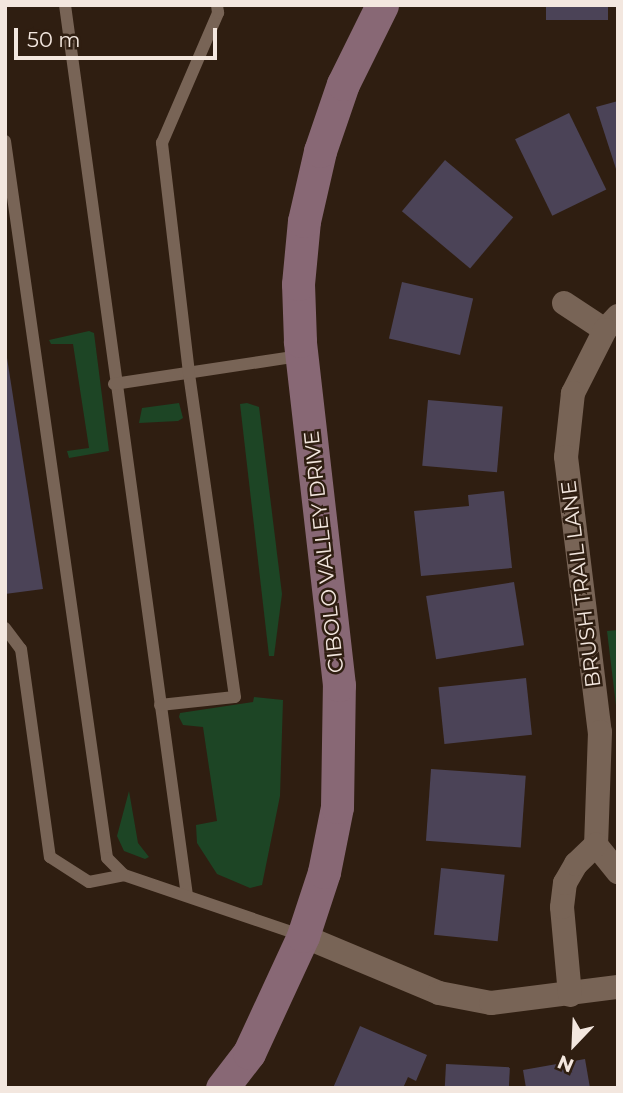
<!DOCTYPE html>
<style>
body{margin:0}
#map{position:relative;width:623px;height:1093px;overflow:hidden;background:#2f1e11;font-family:Montserrat,sans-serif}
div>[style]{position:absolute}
.green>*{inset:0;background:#1d4525}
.building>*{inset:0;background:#4b4357;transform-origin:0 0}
.lane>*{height:12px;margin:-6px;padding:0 6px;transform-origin:6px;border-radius:6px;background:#786456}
.street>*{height:24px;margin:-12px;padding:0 12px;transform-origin:12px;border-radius:12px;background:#786456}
.secondary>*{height:33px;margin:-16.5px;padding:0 16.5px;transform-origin:16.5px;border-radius:16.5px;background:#886875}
span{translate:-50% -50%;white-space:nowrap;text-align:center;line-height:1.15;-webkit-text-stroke:5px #2f1e11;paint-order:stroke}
.street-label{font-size:21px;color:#f3e7df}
.frame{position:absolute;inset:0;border:7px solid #f3e7df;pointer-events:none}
.north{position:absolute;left:539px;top:1009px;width:70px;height:70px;-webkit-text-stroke:5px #2f1e11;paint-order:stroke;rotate:203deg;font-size:19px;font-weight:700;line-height:28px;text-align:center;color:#f3e7df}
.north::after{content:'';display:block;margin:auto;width:24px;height:32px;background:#f3e7df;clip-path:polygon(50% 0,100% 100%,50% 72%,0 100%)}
.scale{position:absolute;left:14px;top:28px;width:203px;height:32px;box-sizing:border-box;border:4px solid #f3e7df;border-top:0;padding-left:9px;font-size:21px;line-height:24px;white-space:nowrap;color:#f3e7df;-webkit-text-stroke:5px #2f1e11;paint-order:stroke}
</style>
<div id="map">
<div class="green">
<div style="clip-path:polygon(89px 331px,94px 333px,109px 451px,69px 458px,67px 451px,89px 448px,73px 344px,51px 344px,49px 340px)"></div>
<div style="clip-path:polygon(179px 403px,183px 418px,178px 421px,139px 423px,142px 408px)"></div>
<div style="clip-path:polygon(247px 403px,259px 407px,282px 594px,274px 656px,269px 656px,240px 404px)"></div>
<div style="clip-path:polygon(618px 630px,618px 722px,607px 631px)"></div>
<div style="clip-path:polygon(254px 697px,283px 700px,280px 796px,262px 885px,250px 888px,217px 874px,197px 843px,196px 825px,217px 821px,203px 727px,183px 725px,179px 717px,180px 713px,253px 702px)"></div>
<div style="clip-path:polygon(129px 791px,138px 843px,149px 857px,145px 859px,124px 851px,117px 836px)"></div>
</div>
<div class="building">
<div style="left:546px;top:5px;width:62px;height:15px"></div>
<div style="clip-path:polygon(618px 101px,618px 171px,617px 172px,596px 107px)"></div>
<div style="left:569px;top:113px;width:85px;height:60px;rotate:64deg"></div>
<div style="left:445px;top:160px;width:89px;height:67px;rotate:40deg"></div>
<div style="left:402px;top:282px;width:73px;height:58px;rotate:13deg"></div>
<div style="clip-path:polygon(5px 345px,43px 589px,5px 594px)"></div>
<div style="left:428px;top:400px;width:75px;height:66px;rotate:5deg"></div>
<div style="clip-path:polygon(504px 491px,512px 568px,421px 576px,414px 511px,469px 506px,468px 495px)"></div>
<div style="left:514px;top:582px;width:64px;height:89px;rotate:81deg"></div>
<div style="left:526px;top:678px;width:57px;height:88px;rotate:84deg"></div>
<div style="left:431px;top:769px;width:95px;height:72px;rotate:4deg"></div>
<div style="left:441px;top:868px;width:64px;height:67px;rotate:6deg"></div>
<div style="clip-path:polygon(360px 1026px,427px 1055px,416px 1081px,408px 1077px,403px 1088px,333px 1088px)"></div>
<div style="clip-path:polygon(585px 1059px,590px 1088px,526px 1088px,523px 1070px)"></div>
<div style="left:446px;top:1064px;width:64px;height:24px;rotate:3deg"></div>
</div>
<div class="lane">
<div style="left:65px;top:5px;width:899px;rotate:82.2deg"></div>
<div style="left:5px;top:141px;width:724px;rotate:81.9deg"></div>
<div style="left:107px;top:858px;width:24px;rotate:45deg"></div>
<div style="left:124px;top:875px;width:189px;rotate:18.8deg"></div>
<div style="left:114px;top:384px;width:188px;rotate:-8.6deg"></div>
<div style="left:5px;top:628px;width:26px;rotate:53deg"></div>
<div style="left:21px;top:649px;width:210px;rotate:82.1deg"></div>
<div style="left:50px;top:857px;width:46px;rotate:32.7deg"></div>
<div style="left:89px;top:882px;width:36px;rotate:-11deg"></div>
<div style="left:160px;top:705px;width:75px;rotate:-6.1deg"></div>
<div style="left:235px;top:697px;width:327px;rotate:-98.1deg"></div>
<div style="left:189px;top:373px;width:232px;rotate:-96.7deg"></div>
<div style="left:162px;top:143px;width:142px;rotate:-66.7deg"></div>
<div style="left:218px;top:13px;width:8px;rotate:-97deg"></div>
</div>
<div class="street">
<div style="left:564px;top:303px;width:49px;rotate:33.4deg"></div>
<div style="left:618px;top:316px;width:19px;rotate:133deg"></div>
<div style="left:605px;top:330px;width:71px;rotate:116.9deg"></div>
<div style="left:573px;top:393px;width:64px;rotate:96.2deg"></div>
<div style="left:566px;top:457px;width:277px;rotate:83deg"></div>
<div style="left:600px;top:732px;width:113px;rotate:92deg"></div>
<div style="left:596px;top:845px;width:35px;rotate:51deg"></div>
<div style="left:303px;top:936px;width:147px;rotate:22.7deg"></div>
<div style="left:439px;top:993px;width:53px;rotate:10.9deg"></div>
<div style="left:491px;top:1003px;width:128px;rotate:-7.2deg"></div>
<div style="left:570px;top:995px;width:88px;rotate:-95.2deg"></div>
<div style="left:562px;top:907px;width:24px;rotate:-83deg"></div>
<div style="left:565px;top:883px;width:22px;rotate:-60deg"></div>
<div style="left:576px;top:864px;width:28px;rotate:-44deg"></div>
</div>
<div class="secondary">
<div style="left:222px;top:1088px;width:44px;rotate:-52.4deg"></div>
<div style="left:249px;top:1053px;width:129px;rotate:-65.2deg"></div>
<div style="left:303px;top:936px;width:67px;rotate:-71.8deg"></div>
<div style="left:324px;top:872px;width:66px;rotate:-78.7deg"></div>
<div style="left:337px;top:807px;width:122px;rotate:-89.1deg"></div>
<div style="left:339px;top:685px;width:346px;rotate:-96.5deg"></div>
<div style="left:300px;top:341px;width:57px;rotate:-92deg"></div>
<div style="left:298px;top:284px;width:63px;rotate:-84.6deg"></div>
<div style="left:304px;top:221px;width:72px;rotate:-77.1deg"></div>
<div style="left:320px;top:151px;width:71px;rotate:-71.1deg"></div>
<div style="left:343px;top:84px;width:88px;rotate:-63.7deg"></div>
</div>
<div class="street-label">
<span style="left:324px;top:552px;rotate:-96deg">CIBOLO VALLEY DRIVE</span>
<span style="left:581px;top:584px;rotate:-97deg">BRUSH TRAIL LANE</span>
</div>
<div class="frame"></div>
<div class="north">N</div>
<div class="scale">50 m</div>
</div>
